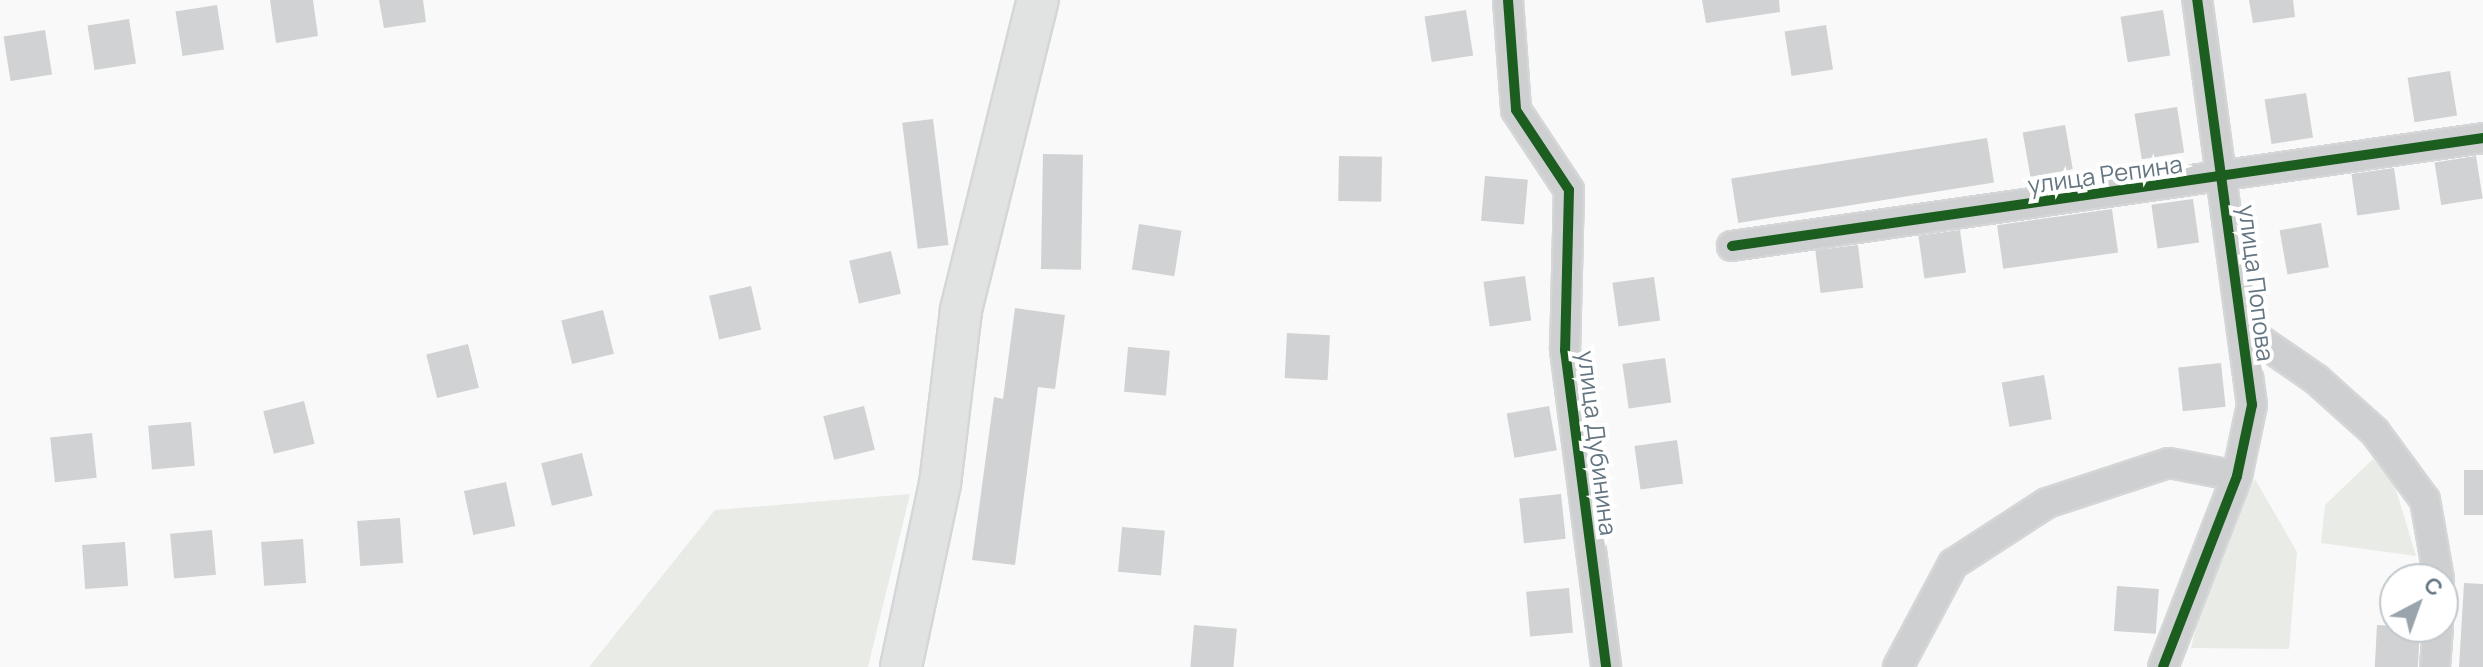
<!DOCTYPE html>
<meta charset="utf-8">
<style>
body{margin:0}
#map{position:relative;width:2483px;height:667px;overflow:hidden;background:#f9f9f9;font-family:Manrope,sans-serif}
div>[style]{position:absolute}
.green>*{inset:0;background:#e8ebe6}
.building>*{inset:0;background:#d0d2d3;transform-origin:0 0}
.roads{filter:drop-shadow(2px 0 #d5d6d7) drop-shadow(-2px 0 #d5d6d7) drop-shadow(0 2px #d5d6d7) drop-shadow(0 -2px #d5d6d7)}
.street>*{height:28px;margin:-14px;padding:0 14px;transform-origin:14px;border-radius:14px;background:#cecfd0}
.secondary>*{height:40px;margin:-20px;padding:0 20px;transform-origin:20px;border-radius:20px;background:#e1e2e2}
.cycleway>*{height:10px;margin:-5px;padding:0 5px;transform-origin:5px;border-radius:5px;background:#1b5e20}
span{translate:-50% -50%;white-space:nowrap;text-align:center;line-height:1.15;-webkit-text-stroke:8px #fff;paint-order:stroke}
.street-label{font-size:24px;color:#657683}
.north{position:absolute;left:2379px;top:563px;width:80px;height:80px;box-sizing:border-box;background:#fff;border:2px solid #c1c8cd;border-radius:50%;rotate:41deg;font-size:22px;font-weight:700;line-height:32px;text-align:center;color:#657683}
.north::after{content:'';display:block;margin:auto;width:28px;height:36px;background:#99a4ac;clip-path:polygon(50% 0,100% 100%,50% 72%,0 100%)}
</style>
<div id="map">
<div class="green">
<div style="clip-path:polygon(2373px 459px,2393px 480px,2416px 556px,2321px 543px,2325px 505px)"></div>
<div style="clip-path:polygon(2255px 479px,2297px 552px,2289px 649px,2191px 648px,2210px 567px)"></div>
<div style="clip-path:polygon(910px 494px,868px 667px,589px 667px,715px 510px)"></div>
</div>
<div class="building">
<div style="clip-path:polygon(270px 0,313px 0,318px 36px,276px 43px)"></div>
<div style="clip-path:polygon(379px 0,423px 0,426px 22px,384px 28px)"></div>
<div style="clip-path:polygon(1702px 0,1779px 0,1780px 12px,1706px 23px)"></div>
<div style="clip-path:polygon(2249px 0,2293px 0,2295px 17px,2253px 23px)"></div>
<div style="left:217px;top:5px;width:45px;height:42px;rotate:81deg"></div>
<div style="left:1466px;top:10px;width:46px;height:42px;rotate:81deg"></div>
<div style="left:2163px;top:10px;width:46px;height:43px;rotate:81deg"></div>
<div style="left:129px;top:19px;width:45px;height:42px;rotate:81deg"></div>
<div style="left:1826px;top:25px;width:45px;height:42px;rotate:81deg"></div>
<div style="left:45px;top:30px;width:45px;height:42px;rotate:81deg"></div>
<div style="left:2450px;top:71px;width:45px;height:43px;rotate:81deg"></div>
<div style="left:2306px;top:93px;width:45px;height:42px;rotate:81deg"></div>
<div style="left:2177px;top:107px;width:46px;height:43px;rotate:81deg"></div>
<div style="left:933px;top:119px;width:127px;height:31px;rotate:83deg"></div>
<div style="left:2065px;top:125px;width:45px;height:43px;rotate:80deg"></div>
<div style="left:1987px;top:138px;width:45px;height:259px;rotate:81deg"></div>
<div style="left:1043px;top:154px;width:40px;height:115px;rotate:1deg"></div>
<div style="left:1339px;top:156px;width:43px;height:45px;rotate:1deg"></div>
<div style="left:2476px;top:156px;width:43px;height:42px;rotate:81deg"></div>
<div style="left:2394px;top:168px;width:42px;height:43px;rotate:82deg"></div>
<div style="left:1485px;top:176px;width:43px;height:45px;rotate:5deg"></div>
<div style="left:2193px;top:199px;width:44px;height:42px;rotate:82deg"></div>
<div style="left:2112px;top:209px;width:44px;height:116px;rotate:82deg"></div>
<div style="left:2321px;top:223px;width:45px;height:42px;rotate:80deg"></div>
<div style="left:1139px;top:224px;width:43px;height:46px;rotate:9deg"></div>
<div style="left:1960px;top:230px;width:43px;height:42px;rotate:82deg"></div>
<div style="left:1858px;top:245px;width:43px;height:43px;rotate:83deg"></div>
<div style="left:891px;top:251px;width:44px;height:43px;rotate:77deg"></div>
<div style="left:1525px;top:276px;width:45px;height:42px;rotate:82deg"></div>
<div style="left:1654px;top:277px;width:44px;height:42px;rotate:82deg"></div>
<div style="left:751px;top:286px;width:45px;height:43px;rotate:77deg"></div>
<div style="clip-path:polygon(1015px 308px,1065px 315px,1055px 389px,1038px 387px,1015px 565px,972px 560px,994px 397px,1003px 399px)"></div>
<div style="left:603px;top:310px;width:45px;height:43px;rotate:76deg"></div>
<div style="left:1287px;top:333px;width:43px;height:45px;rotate:3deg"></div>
<div style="left:468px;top:344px;width:45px;height:43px;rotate:76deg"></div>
<div style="left:1128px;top:347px;width:42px;height:45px;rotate:5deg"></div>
<div style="left:1665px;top:358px;width:45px;height:43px;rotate:82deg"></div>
<div style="left:2221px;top:363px;width:44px;height:43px;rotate:84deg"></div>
<div style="left:2044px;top:375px;width:45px;height:43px;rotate:80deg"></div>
<div style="left:304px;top:401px;width:44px;height:42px;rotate:76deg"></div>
<div style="left:864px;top:406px;width:45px;height:42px;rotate:76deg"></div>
<div style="left:1549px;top:406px;width:45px;height:43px;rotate:80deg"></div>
<div style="left:191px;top:422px;width:44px;height:43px;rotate:85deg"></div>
<div style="left:92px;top:433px;width:45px;height:42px;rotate:84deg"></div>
<div style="left:1677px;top:440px;width:44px;height:43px;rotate:82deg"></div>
<div style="left:582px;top:453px;width:44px;height:42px;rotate:76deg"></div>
<div style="left:2464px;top:470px;width:19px;height:45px"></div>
<div style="left:506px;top:482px;width:45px;height:43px;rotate:78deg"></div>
<div style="left:1561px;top:494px;width:45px;height:42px;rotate:84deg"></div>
<div style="left:400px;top:518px;width:45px;height:43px;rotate:86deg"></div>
<div style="left:1122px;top:527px;width:43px;height:45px;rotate:5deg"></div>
<div style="left:212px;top:530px;width:45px;height:42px;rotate:85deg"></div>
<div style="left:303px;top:539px;width:44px;height:42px;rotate:86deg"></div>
<div style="left:125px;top:542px;width:44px;height:43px;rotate:86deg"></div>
<div style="clip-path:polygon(2464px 583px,2483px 584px,2483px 667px,2459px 667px)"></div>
<div style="left:2117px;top:586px;width:42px;height:45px;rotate:4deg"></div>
<div style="left:1569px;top:588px;width:45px;height:43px;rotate:85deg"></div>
<div style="left:1194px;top:625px;width:43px;height:42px;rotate:5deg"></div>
<div style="left:2377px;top:625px;width:43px;height:42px;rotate:3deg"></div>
</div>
<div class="roads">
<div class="street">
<div style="left:1508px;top:0;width:110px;rotate:85.8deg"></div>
<div style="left:1516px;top:110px;width:96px;rotate:56.5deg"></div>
<div style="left:1569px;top:190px;width:160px;rotate:91.4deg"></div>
<div style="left:1565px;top:350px;width:320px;rotate:82.6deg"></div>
<div style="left:1732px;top:246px;width:759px;rotate:-8.18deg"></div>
<div style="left:2242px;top:328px;width:90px;rotate:34.6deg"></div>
<div style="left:2316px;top:379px;width:79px;rotate:41.9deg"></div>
<div style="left:2375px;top:432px;width:84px;rotate:53.7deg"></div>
<div style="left:2425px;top:500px;width:80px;rotate:80deg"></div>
<div style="left:1898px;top:667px;width:117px;rotate:-61.9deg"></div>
<div style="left:1953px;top:564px;width:112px;rotate:-33deg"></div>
<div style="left:2047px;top:503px;width:128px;rotate:-18.2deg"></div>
<div style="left:2169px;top:463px;width:69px;rotate:10.8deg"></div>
<div style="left:2163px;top:667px;width:205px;rotate:-68.8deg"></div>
<div style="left:2237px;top:476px;width:73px;rotate:-78.1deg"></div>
<div style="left:2252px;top:405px;width:409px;rotate:-97.7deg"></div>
<div style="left:2435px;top:667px;width:40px;rotate:-85.7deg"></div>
</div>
<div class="secondary">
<div style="left:901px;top:667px;width:187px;rotate:-78deg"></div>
<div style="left:940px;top:484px;width:175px;rotate:-83.1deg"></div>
<div style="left:961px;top:310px;width:319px;rotate:-76.1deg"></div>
</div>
</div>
<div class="cycleway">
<div style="left:1508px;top:0;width:110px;rotate:85.8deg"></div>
<div style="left:1516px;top:110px;width:96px;rotate:56.5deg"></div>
<div style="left:1569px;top:190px;width:160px;rotate:91.4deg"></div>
<div style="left:1565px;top:350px;width:320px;rotate:82.6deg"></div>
<div style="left:1732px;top:246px;width:759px;rotate:-8.18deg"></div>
<div style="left:2163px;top:667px;width:205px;rotate:-68.8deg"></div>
<div style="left:2237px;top:476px;width:73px;rotate:-78.1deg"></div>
<div style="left:2252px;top:405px;width:409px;rotate:-97.7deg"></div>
</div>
<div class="street-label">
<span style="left:2105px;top:174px;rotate:-8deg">улица Репина</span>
<span style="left:2257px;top:283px;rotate:83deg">улица Попова</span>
<span style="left:1598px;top:443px;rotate:83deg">улица Дубинина</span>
</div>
<div class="north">С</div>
</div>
